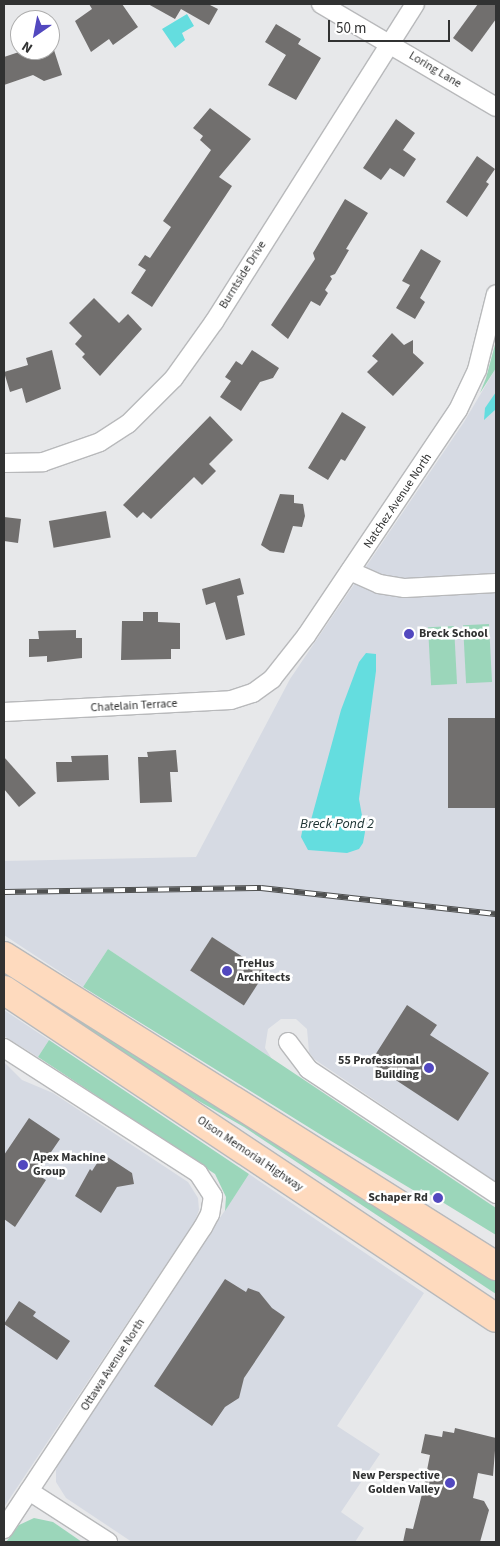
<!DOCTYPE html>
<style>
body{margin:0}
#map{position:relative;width:500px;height:1546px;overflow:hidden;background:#e7e8ea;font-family:"Source Sans 3",sans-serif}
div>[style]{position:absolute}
.built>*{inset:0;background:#d6dae3}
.green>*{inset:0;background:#9bd6ba;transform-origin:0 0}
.water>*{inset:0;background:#64dddf}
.building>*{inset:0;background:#716f6e;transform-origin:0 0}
.roads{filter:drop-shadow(1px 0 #b8b9bb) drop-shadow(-1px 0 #b8b9bb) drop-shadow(0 1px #b8b9bb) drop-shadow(0 -1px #b8b9bb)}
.street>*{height:18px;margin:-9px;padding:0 9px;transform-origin:9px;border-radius:9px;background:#fff}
.primary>*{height:28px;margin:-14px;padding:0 14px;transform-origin:14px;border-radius:14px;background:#fedabe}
.rail>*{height:5.5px;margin-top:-2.75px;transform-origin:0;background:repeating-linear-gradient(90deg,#fff 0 11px,#505151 0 22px);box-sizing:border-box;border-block:1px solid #505151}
.dots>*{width:14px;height:14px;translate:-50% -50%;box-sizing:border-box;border:2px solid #fff;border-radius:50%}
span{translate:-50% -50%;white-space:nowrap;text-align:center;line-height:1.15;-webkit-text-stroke:5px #fff;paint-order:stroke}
.street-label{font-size:12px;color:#313232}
.poi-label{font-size:12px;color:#313232;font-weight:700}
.left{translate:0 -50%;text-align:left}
.right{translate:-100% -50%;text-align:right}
.water-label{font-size:14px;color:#1c3232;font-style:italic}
.frame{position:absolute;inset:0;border:5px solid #313232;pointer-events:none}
.north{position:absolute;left:10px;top:10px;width:50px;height:50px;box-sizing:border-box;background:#fff;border:1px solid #adadad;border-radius:50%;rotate:213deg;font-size:14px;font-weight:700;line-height:20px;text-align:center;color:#313232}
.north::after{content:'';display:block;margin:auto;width:18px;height:22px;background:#5248bf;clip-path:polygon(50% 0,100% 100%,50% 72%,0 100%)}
.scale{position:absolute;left:328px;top:20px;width:122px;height:22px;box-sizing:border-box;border:2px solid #313232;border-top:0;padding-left:6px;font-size:15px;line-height:18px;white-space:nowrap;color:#313232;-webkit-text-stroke:4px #fff;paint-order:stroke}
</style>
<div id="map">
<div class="built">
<div style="clip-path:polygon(496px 368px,496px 1182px,314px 1059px,309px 1052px,307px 1029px,296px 1019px,281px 1019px,268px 1029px,265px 1048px,272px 1059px,108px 949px,83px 987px,4px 935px,4px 861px,196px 857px,290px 679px,464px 422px)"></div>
<div style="clip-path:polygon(4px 1010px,49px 1040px,38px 1057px,4px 1036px)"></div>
<div style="clip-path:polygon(4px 1062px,22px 1080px,53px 1093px,188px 1182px,198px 1198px,199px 1210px,195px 1221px,4px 1507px)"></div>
<div style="clip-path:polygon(249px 1174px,424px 1293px,337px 1426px,380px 1454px,341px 1512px,364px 1528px,355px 1542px,132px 1542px,66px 1498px,56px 1482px,56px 1470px,59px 1461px)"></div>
</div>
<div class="green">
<div style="clip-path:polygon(496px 341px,496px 368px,480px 393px,486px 378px)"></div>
<div style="left:489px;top:624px;width:58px;height:26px;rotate:87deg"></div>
<div style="left:454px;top:626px;width:58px;height:26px;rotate:87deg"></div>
<div style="clip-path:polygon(108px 949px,496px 1208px,496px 1235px,421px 1189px,418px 1193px,326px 1138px,83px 987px)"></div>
<div style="clip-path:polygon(47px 997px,496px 1279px,496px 1294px,244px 1127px,143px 1069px,43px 1002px)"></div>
<div style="clip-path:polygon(49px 1040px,249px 1174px,225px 1211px,226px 1197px,215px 1174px,38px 1057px)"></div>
<div style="clip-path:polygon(34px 1518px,53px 1522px,82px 1542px,6px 1542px,19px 1525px)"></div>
</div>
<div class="water">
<div style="clip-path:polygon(187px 14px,194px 26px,182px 33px,185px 40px,175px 48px,162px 29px)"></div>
<div style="clip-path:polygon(496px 392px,496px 409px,484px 420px,485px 408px)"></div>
<div style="clip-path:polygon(366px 653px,376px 654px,376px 671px,359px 799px,365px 832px,363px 843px,359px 849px,347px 853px,308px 850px,301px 837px,303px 827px,311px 820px,341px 710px,359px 662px)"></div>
</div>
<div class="building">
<div style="clip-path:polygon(89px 4px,122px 4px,138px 27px,113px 45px,109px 39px,91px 52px,75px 21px,92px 9px)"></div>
<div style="clip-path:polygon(148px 4px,208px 4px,218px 9px,209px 25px,181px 9px,175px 19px)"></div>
<div style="clip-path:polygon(478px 4px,496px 4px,496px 19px,472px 52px,453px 38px)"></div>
<div style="clip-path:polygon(276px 24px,301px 39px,298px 44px,321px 58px,296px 100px,268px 85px,286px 55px,265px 42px)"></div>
<div style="clip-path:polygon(25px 50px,54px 50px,62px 75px,44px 81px,33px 75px,4px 85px,4px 57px)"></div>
<div style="clip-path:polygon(210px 108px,251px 139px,219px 177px,232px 186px,152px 307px,131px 293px,146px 270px,138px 265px,145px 255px,150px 258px,171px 227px,163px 221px,211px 150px,200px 140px,203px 136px,193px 128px)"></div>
<div style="clip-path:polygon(396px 119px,415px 133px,403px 150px,416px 159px,404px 177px,390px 168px,381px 180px,363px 168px)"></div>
<div style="clip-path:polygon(477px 156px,495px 169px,486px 182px,489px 184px,467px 217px,446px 202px)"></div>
<div style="clip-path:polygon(345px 199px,368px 213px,346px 249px,349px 250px,335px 274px,330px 276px,332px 279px,325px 290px,328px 293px,320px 306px,311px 301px,288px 339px,271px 325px,315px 259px,313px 253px)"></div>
<div style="clip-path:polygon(421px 249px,441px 261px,420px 298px,425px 302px,415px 319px,396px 308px,410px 285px,402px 281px)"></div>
<div style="clip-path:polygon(94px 298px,119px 323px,128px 314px,142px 329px,100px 376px,82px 357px,85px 354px,75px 344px,82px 336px,69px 323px)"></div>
<div style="clip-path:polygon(392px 333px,404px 345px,413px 340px,413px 353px,424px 363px,393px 396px,367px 372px,378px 361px,372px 356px)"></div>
<div style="clip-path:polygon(52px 350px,61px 389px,26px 403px,22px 388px,10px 392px,4px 372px,28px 365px,26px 358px)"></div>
<div style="clip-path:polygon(252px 350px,279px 368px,273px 378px,260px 382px,241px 411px,220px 397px,231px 381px,225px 377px,236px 361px,242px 365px)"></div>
<div style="clip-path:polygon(342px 412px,366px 427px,345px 461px,341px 459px,328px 480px,308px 468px)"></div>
<div style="clip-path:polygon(210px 416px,233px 440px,209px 464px,216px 471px,202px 485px,194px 477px,151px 519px,143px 512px,137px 518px,123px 505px)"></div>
<div style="clip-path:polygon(280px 494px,294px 495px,294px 503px,303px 504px,305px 516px,302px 527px,293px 526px,284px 553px,270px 551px,261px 545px)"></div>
<div style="left:106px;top:511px;width:27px;height:58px;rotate:80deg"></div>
<div style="clip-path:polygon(4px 517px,21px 519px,18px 543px,4px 541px)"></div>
<div style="clip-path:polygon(240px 578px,244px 594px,237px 596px,245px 635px,226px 640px,215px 602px,206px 605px,202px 589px)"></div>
<div style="clip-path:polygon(143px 612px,158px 612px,158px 622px,180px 623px,180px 649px,171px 649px,171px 659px,121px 660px,122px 621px,143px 621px)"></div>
<div style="clip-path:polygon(76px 630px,76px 638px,82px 638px,82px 658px,47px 662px,47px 656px,29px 657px,29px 639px,39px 639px,38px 631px)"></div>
<div style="left:496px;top:718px;width:90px;height:48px;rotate:90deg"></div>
<div style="clip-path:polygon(176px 750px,178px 772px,170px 772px,172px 802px,140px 803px,138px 757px,148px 757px,147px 752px)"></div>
<div style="clip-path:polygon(108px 755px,109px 780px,57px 782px,56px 762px,72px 762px,71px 756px)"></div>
<div style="clip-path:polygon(4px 757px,36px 793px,19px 807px,4px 789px)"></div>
<div style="left:212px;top:937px;width:64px;height:40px;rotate:33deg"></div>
<div style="clip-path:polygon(407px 1005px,437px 1025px,430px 1035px,489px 1073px,458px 1121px,370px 1063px)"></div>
<div style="clip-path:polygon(29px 1118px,60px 1139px,36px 1174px,46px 1180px,15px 1227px,4px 1219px,4px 1155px)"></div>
<div style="clip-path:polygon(103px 1154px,132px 1173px,134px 1184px,117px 1187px,101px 1213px,75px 1196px,90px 1169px,92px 1171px)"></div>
<div style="clip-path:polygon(225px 1279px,246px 1292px,248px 1288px,259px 1292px,272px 1308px,285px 1317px,244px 1378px,239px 1398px,225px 1407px,212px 1426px,154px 1386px)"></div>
<div style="clip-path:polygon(19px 1301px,36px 1312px,33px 1316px,70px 1341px,57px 1360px,4px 1324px)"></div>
<div style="clip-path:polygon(455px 1428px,496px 1438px,493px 1476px,478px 1473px,473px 1498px,484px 1501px,489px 1510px,480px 1542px,403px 1542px,406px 1528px,413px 1529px,423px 1490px,430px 1455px,421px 1453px,425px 1434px,442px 1437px,443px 1431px,454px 1433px)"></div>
</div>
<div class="roads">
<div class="street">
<div style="left:321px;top:4px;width:203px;rotate:30.5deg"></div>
<div style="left:4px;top:463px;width:39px;rotate:-1deg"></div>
<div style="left:43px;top:462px;width:60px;rotate:-19.3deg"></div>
<div style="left:100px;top:442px;width:33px;rotate:-33deg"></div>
<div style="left:128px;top:424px;width:65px;rotate:-45deg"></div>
<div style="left:174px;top:378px;width:69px;rotate:-54.5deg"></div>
<div style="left:214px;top:322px;width:376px;rotate:-57.7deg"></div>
<div style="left:350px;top:571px;width:32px;rotate:24deg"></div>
<div style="left:379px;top:584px;width:26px;rotate:9deg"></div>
<div style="left:405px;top:588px;width:91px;rotate:-3.1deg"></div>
<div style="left:4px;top:712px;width:227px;rotate:-3deg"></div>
<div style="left:231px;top:700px;width:23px;rotate:-18deg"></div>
<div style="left:253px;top:693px;width:24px;rotate:-36deg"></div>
<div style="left:272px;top:679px;width:55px;rotate:-51.7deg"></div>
<div style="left:306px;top:636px;width:272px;rotate:-56.1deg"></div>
<div style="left:458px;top:410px;width:44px;rotate:-64.6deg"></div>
<div style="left:477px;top:370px;width:78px;rotate:-76deg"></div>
<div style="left:288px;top:1042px;width:34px;rotate:53deg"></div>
<div style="left:308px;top:1069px;width:226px;rotate:33.6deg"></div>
<div style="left:4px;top:1048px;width:231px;rotate:32.8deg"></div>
<div style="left:198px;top:1173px;width:27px;rotate:57deg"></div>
<div style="left:213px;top:1196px;width:18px;rotate:99deg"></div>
<div style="left:210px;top:1214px;width:15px;rotate:118deg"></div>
<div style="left:203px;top:1227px;width:362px;rotate:123.4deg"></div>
<div style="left:29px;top:1491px;width:94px;rotate:32.8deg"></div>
</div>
<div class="primary">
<div style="left:4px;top:956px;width:582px;rotate:32.21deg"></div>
<div style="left:4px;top:990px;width:591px;rotate:33.69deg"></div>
</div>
</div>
<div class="rail">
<div style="left:4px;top:892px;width:257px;rotate:-0.9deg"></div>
<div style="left:261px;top:888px;width:236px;rotate:6.3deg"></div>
</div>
<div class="dots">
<div style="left:409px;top:634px;background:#5248bf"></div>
<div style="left:227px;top:971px;background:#5248bf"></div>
<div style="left:429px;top:1068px;background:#5248bf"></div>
<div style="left:23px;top:1165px;background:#5248bf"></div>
<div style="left:438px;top:1198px;background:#5248bf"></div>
<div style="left:450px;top:1483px;background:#5248bf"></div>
</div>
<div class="street-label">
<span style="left:435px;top:70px;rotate:31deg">Loring Lane</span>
<span style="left:243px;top:275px;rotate:-58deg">Burntside Drive</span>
<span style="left:398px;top:501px;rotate:-56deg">Natchez Avenue North</span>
<span style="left:134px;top:706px;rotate:-3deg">Chatelain Terrace</span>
<span style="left:250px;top:1154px;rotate:34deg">Olson Memorial Highway</span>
<span style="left:113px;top:1365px;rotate:-57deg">Ottawa Avenue North</span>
</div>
<div class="poi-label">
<span class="left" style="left:419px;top:634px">Breck School</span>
<span class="left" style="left:237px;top:971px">TreHus<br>Architects</span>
<span class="right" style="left:419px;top:1068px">55 Professional<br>Building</span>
<span class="left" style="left:33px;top:1165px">Apex Machine<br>Group</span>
<span class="right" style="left:428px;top:1198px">Schaper Rd</span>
<span class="right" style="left:440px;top:1483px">New Perspective<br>Golden Valley</span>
</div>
<div class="water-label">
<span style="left:337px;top:824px">Breck Pond 2</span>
</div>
<div class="frame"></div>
<div class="north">N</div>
<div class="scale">50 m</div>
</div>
